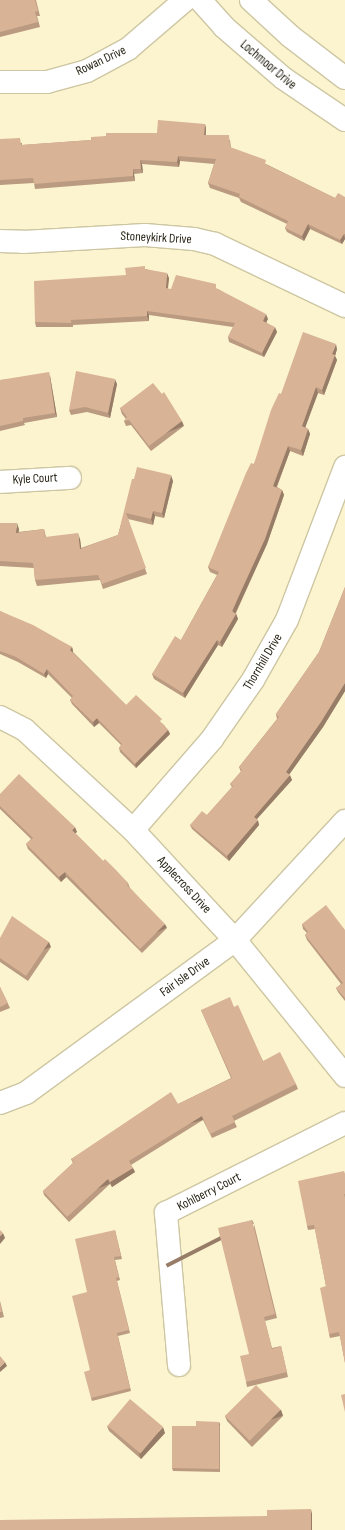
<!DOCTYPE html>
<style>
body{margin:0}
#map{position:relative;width:345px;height:1530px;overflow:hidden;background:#fcf4cf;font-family:"Sofia Sans Condensed",sans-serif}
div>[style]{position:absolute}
.roads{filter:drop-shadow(1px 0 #cdc6a2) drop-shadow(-1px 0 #cdc6a2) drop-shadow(0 1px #cdc6a2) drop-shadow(0 -1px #cdc6a2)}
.minor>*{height:22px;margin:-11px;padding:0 11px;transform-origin:11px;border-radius:11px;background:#fff}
.wall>*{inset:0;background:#ba9a80}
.shaded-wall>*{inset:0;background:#977d68;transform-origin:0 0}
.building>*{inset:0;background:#d8b395;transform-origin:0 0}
span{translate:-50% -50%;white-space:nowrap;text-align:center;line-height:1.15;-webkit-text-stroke:3px #fff;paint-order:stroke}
.street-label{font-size:13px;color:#282517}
</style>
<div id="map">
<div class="roads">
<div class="minor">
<div style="left:200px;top:0;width:36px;rotate:48deg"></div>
<div style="left:224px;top:27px;width:78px;rotate:40.8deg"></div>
<div style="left:283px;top:78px;width:75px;rotate:34.1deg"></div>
<div style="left:251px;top:0;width:53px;rotate:42.7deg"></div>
<div style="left:290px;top:36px;width:69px;rotate:37.4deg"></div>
<div style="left:0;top:82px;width:47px"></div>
<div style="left:47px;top:82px;width:41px;rotate:-15.4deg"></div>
<div style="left:87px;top:71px;width:47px;rotate:-28.2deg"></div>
<div style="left:128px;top:49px;width:75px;rotate:-40.7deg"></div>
<div style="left:0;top:241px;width:23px;rotate:2deg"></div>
<div style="left:23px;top:242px;width:122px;rotate:-3.3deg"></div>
<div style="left:145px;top:235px;width:49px;rotate:4.7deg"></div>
<div style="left:194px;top:239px;width:22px;rotate:13deg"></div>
<div style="left:215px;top:244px;width:144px;rotate:25.5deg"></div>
<div style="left:0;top:482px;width:70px;rotate:-3.3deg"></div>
<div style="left:0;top:717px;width:28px;rotate:27deg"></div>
<div style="left:25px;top:730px;width:147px;rotate:42.8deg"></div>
<div style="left:133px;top:830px;width:150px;rotate:47.2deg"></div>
<div style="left:235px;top:940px;width:175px;rotate:51deg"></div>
<div style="left:133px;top:830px;width:121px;rotate:-49deg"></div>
<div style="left:212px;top:739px;width:72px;rotate:-55.2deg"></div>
<div style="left:253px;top:680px;width:69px;rotate:-60.5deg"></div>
<div style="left:287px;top:620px;width:164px;rotate:-69.2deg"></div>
<div style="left:0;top:1103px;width:28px;rotate:-21deg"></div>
<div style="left:26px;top:1093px;width:259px;rotate:-36.2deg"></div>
<div style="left:235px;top:940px;width:162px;rotate:-47.3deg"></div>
<div style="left:179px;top:1365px;width:153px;rotate:-94.9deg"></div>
<div style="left:166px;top:1213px;width:200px;rotate:-26.7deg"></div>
</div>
</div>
<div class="wall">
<div style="clip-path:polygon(0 0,36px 0,40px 16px,37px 16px,40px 27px,0 37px)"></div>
<div style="clip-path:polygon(205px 124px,206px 129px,206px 135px,230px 140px,231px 148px,268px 165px,335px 198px,345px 197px,345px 239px,342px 244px,310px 229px,304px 241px,287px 232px,285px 228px,287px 224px,241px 202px,239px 198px,210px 188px,208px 183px,214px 164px,180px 161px,179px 167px,142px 164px,143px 173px,134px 174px,135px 181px,35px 189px,34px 183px,0 185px,0 139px,22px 143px,22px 145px,91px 140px,157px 133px)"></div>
<div style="clip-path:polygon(146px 269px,169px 278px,168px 289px,218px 289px,268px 319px,266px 322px,277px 332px,264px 357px,229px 342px,228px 337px,233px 327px,149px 315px,149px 321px,73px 325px,73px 327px,36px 327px,35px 322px,126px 275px)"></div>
<div style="clip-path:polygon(337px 349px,335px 356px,337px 360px,324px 395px,318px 393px,305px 427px,308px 429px,310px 434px,303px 456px,290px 451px,277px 487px,282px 490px,284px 495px,267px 544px,236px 613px,238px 619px,222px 647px,218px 645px,185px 698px,154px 679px,152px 674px,181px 640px,217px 575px,210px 572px,208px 567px,254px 464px,281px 394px)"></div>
<div style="clip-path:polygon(50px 376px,57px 417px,24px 423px,25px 425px,0 431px,0 380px)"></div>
<div style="clip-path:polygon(117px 384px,110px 418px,87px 412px,71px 415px,69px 410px)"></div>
<div style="clip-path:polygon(120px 408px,184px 426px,151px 451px,131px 425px,126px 426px,124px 421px,126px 419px,122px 414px)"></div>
<div style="clip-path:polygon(134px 479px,173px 481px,164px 518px,155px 516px,153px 525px,128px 519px,147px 574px,103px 589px,100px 580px,37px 586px,35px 580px,34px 568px,0 566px,0 523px,19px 529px,18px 532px,44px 529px,46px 537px,80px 539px,81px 548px,118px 535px)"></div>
<div style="clip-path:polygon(345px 587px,345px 691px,323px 727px,289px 775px,292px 780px,257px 819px,259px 825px,229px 861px,192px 829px,190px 825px,207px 815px,232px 787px,230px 784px,241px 772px,239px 767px,277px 719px,276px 714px,319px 652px)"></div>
<div style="clip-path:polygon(0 611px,72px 647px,73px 651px,73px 652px,126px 705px,163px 724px,168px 730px,170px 734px,136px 768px,120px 752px,119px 748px,121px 745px,99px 723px,94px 727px,72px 704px,70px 700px,72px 698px,48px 674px,46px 678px,18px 662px,0 654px)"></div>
<div style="clip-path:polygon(0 794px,77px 832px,75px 833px,103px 861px,128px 883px,130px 888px,167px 928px,142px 953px,66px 877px,61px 882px,28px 849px,26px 844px,31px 839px,0 809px)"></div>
<div style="clip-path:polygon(302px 924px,345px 930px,345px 1001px,338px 992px,336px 988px,341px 984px,307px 940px,305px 935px,307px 933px,303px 929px)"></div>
<div style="clip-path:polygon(0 938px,51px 947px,28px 981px,0 962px)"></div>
<div style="clip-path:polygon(0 987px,10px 1008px,0 1012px)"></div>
<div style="clip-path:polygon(234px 1007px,263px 1061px,296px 1084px,298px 1089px,234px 1121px,237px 1127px,212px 1138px,203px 1120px,131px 1165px,135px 1172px,112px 1187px,110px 1184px,69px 1222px,44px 1195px,43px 1191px,73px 1163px,71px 1159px,178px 1104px,231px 1078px,201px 1010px)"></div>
<div style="clip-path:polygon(345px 1173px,345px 1363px,340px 1336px,330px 1338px,329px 1334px,326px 1286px,315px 1229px,308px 1230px,307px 1226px)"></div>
<div style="clip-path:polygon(254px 1224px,277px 1318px,265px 1321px,272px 1348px,281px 1346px,288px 1377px,247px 1387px,246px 1382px,249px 1354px)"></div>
<div style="clip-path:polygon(115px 1230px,122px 1259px,115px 1260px,120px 1280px,117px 1281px,130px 1333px,118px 1336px,131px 1391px,92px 1401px,91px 1398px,87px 1292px)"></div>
<div style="clip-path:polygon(0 1301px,4px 1317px,0 1318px)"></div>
<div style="clip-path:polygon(281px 1410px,283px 1416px,252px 1447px,227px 1421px,225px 1416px)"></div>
<div style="clip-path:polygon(219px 1422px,220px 1425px,220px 1472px,173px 1471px,172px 1468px,196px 1426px)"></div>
<div style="clip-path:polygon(107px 1426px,165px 1433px,141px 1459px,109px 1431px)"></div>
</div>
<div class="shaded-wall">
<div style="clip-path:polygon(205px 124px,206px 129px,205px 140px,204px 135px)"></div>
<div style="clip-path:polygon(178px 156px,180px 161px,179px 167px,177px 162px)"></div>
<div style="clip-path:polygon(140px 160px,142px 164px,143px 173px,141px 169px)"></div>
<div style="clip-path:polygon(133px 169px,134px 174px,135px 181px,133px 176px)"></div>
<div style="clip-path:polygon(308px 224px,310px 229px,304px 241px,302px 236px)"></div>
<div style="clip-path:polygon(344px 234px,345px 239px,342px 244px,340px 240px)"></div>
<div style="clip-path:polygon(167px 273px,169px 278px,167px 293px,166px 288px)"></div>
<div style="clip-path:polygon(147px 311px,149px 315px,149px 321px,147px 316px)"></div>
<div style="clip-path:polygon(266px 314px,268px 319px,265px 325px,263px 321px)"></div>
<div style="clip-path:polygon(275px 327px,277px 332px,264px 357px,262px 353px)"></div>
<div style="clip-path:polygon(336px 344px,337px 349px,335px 356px,337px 360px,324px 395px,322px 390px,332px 354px)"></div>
<div style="clip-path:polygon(49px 372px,50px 376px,57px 417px,55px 413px)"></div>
<div style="clip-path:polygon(115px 379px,117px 384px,110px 418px,108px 413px)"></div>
<div style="clip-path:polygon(316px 387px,318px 393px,304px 431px,302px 426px)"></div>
<div style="left:182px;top:421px;width:5px;height:41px;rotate:68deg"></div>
<div style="clip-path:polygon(308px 429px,310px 434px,303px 456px,301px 450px)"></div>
<div style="clip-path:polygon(288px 446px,290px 451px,275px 491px,273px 486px)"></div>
<div style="clip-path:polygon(171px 475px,173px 481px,164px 518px,162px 513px)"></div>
<div style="clip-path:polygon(282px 490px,284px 495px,267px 544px,234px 616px,236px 614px,238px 619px,222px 647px,220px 642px)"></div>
<div style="clip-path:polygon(153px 511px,155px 516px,153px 525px,151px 519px)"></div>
<div style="clip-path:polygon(17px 523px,19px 529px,18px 538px,16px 533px)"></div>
<div style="clip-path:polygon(78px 533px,80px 539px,82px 554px,80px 549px)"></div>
<div style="clip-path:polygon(217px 640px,218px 645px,185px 698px,183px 693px)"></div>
<div style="clip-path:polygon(72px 647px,73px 651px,72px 654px,70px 650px)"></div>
<div style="clip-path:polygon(47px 669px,48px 674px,46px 678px,44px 674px)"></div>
<div style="clip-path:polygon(345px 683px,345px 691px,323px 727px,288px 776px,286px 772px)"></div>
<div style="clip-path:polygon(97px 718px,99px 723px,94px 727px,93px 722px)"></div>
<div style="clip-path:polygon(168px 730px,170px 734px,136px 768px,135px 764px)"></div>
<div style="clip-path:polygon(290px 775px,292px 780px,255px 821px,254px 817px)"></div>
<div style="clip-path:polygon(258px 820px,259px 825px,229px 861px,227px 856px)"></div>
<div style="clip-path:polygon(75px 827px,77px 832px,73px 835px,72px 830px)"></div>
<div style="clip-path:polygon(65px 872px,66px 877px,61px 882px,59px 877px)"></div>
<div style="left:165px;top:924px;width:4px;height:35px;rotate:63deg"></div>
<div style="left:49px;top:942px;width:5px;height:41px;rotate:68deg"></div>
<div style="left:202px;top:1116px;width:4px;height:86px;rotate:76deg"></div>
<div style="clip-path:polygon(133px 1168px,135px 1172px,112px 1187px,110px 1182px)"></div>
<div style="left:108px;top:1179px;width:5px;height:56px;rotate:68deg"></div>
<div style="left:252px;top:1220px;width:4px;height:97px;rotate:63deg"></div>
<div style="clip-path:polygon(3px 1233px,5px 1238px,0 1244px,0 1236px)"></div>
<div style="clip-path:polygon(5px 1362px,7px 1366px,0 1372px,0 1367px)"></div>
<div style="left:281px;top:1410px;width:6px;height:44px;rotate:72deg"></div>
<div style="left:219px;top:1422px;width:3px;height:47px;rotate:72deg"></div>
<div style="clip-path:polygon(163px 1427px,165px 1433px,141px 1459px,139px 1454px)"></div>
<div style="clip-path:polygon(311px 1509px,312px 1514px,312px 1530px,311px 1530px)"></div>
</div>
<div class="building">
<div style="clip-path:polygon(0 0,35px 0,38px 11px,35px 12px,38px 22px,0 32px)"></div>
<div style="clip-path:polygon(158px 120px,205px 124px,204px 135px,229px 135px,230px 147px,266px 160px,265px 164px,335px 198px,338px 193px,345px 197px,345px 234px,344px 234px,340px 240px,308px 224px,302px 236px,285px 228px,288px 221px,239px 197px,240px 194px,208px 183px,216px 159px,178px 156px,177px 162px,140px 160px,141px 169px,133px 169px,133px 176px,34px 184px,33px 178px,0 180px,0 139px,20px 138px,21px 145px,91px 140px,91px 137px,106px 136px,106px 133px,157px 133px)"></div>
<div style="clip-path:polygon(145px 266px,145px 269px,167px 273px,166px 288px,171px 289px,176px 275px,216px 284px,216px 288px,266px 314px,263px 321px,275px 327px,262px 353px,228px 337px,235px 323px,147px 311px,147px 316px,71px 320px,71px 323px,35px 322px,34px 281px,126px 275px,125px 268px)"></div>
<div style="clip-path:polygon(303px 332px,336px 344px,332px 354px,335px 355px,322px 390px,316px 387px,302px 426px,308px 429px,301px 450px,288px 446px,273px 486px,282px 490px,265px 539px,232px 611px,236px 614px,220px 642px,217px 640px,183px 693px,152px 674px,175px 636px,181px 640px,219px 572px,208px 567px,246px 473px,251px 463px,254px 464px,271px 410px,279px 393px,281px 394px)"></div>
<div style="clip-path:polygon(76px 371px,115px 379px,108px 413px,85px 407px,69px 410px)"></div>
<div style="clip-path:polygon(49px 372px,55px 413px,23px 418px,23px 421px,0 426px,0 380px)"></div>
<div style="clip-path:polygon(153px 383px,162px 394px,164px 392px,182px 421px,149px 446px,129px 420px,124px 421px,127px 417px,120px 408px)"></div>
<div style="clip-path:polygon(137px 467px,171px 475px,162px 513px,153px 511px,151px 519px,126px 513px,146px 568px,102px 584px,98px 575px,35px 580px,33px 563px,0 561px,0 523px,17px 523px,16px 533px,44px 529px,45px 537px,78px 533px,80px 549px,118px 535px,132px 479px,134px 479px)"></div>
<div style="clip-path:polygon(345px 587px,345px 683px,321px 722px,286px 772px,290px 775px,254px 817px,258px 820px,227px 856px,190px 825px,202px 811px,207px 815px,233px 786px,230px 784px,242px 770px,239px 767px,279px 717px,276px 714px,319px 652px)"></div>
<div style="clip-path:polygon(0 611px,33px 625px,72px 647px,70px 650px,126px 705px,136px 695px,162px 719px,160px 721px,168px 730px,135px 764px,119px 748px,122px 744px,97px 718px,93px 722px,70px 700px,73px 696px,47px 669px,44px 674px,16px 657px,0 651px)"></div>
<div style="clip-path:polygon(19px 774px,75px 827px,72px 830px,103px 861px,105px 859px,116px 870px,128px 883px,127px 885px,165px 924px,140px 949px,65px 872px,59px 877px,26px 844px,33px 838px,0 806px,0 794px)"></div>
<div style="clip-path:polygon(326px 905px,345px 930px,345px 998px,336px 988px,343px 983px,305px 935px,308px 932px,302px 924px)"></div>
<div style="clip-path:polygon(12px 916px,49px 942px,26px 976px,0 958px,0 938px)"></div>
<div style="clip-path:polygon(0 987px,8px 1003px,0 1007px)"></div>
<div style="clip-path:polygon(230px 997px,234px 1007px,238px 1005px,263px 1061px,280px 1052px,296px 1084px,232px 1116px,235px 1122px,210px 1134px,202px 1116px,129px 1161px,133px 1168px,110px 1182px,108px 1179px,67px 1217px,43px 1191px,74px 1162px,71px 1159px,171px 1092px,178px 1104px,232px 1078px,201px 1010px)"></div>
<div style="clip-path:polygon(344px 1171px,345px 1174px,345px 1194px,344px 1194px,345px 1198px,345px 1363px,339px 1332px,329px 1334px,320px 1288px,326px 1286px,314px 1225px,307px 1226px,298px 1181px)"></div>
<div style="clip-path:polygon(252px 1220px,275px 1314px,264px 1317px,272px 1349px,281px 1346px,287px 1372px,246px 1382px,240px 1356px,249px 1354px,218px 1228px)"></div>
<div style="clip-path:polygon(0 1230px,3px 1233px,0 1236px)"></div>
<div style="clip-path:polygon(115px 1230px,121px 1256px,114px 1257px,119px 1277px,116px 1278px,129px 1330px,117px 1333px,130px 1388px,91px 1398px,84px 1372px,90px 1370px,72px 1296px,87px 1292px,75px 1239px)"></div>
<div style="clip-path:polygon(0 1303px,2px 1312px,0 1312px)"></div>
<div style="clip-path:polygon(0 1356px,5px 1362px,0 1367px)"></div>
<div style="left:256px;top:1385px;width:35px;height:44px;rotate:45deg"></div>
<div style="clip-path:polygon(345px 1394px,345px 1412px,341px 1395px)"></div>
<div style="left:130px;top:1399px;width:43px;height:35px;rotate:40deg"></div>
<div style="clip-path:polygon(196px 1421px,219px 1422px,219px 1469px,172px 1468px,172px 1426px,196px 1426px)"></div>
<div style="clip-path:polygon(311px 1509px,311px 1530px,0 1530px,0 1520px,267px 1516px,267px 1510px)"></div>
</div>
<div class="street-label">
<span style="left:101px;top:61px;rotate:-25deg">Rowan Drive</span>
<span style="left:268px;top:65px;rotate:40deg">Lochmoor Drive</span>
<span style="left:156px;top:238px;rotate:3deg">Stoneykirk Drive</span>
<span style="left:35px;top:479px;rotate:-3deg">Kyle Court</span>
<span style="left:263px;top:662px;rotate:-59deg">Thornhill Drive</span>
<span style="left:184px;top:885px;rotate:47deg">Applecross Drive</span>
<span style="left:185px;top:977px;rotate:-36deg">Fair Isle Drive</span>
<span style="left:209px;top:1192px;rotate:-27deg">Kohlberry Court</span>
</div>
</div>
